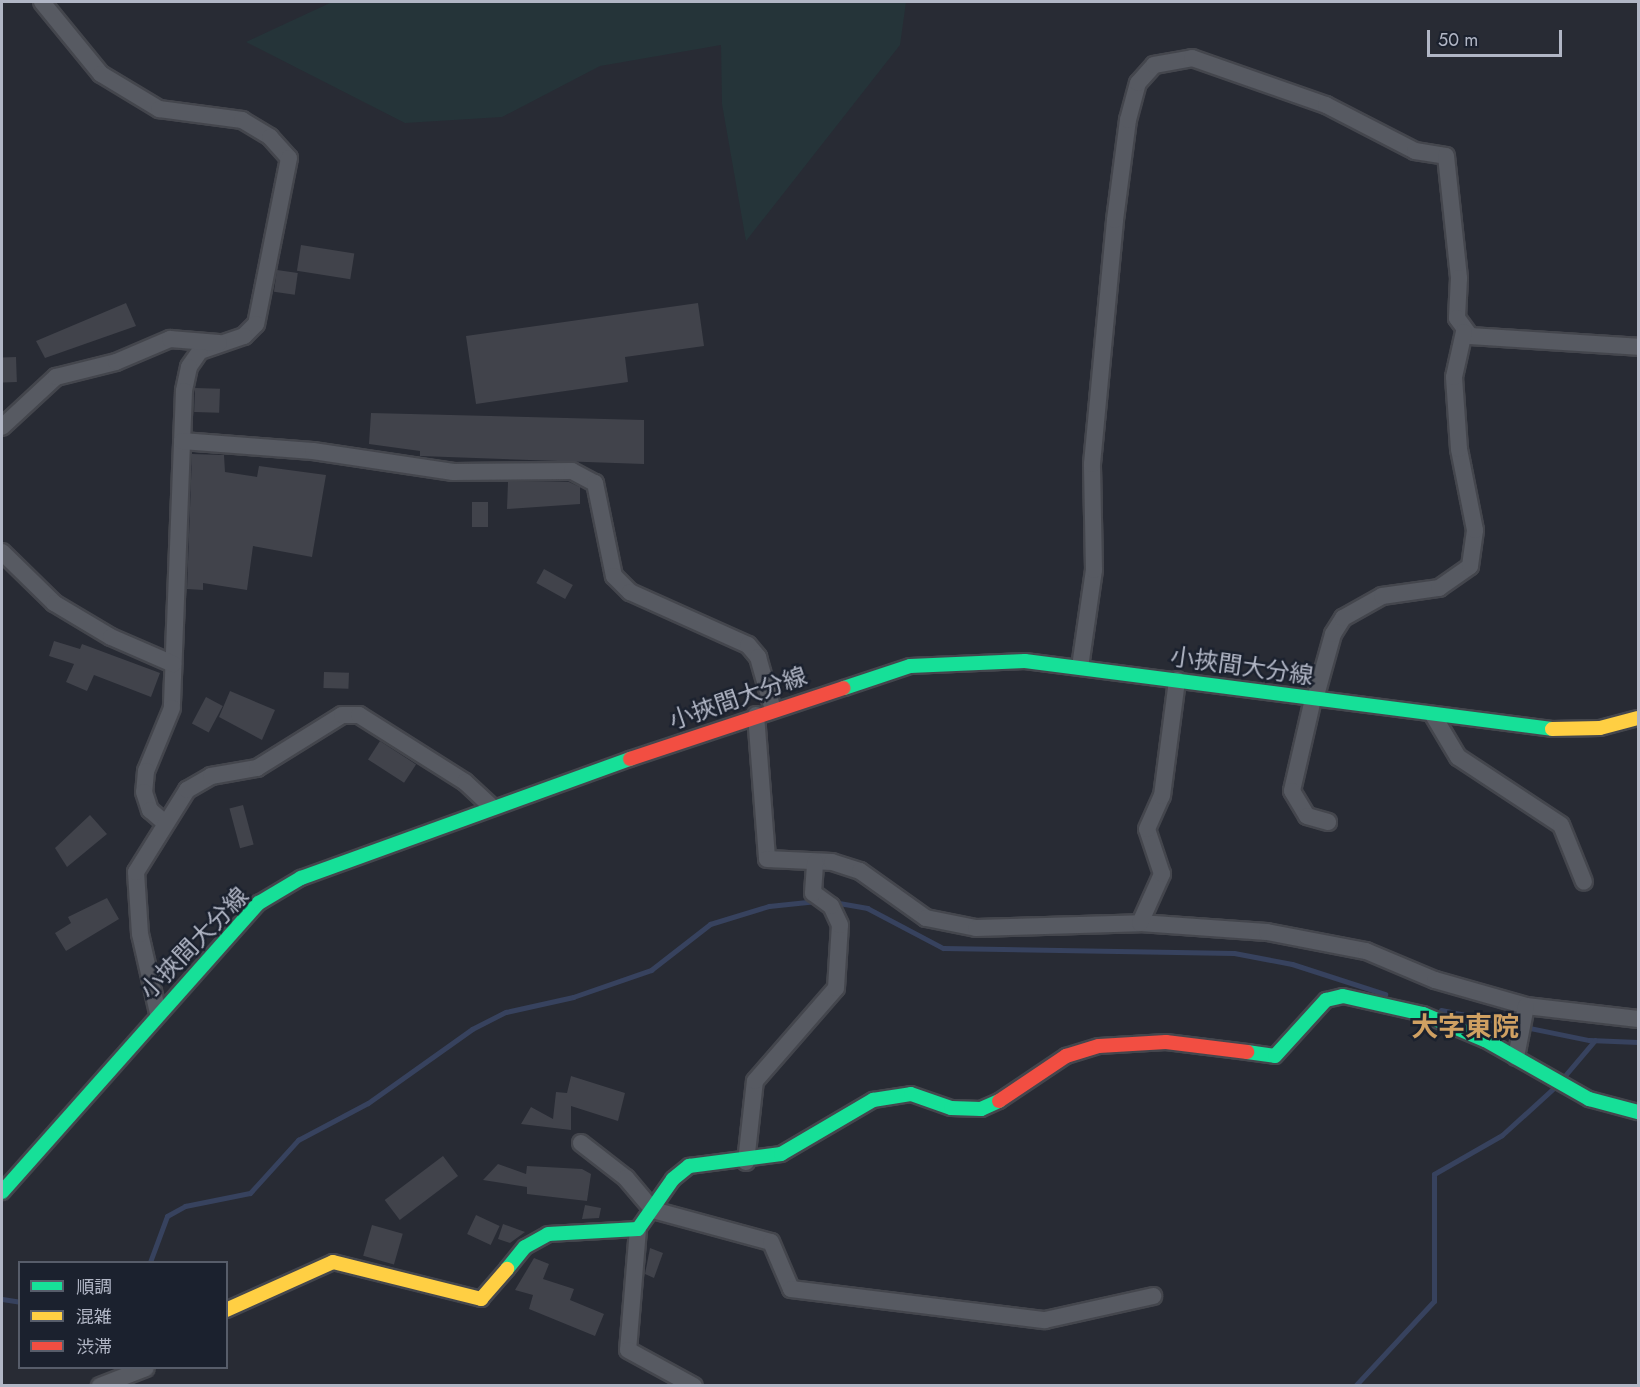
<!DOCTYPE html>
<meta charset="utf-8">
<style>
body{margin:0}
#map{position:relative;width:1640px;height:1387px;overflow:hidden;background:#282b34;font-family:Jost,"Noto Sans JP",sans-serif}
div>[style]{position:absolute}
.green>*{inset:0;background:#253439}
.stream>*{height:5px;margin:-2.5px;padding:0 2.5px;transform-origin:2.5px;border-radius:2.5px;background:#37425e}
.building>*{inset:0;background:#41434b;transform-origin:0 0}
.roads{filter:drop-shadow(2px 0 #44464d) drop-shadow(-2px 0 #44464d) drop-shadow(0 2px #44464d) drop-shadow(0 -2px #44464d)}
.street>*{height:16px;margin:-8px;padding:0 8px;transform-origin:8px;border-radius:8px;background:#575a62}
.fast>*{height:14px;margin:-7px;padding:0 7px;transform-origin:7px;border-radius:7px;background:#16e098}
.slow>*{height:14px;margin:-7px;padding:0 7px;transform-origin:7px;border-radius:7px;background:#ffcf43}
.jam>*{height:14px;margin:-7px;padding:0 7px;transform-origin:7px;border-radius:7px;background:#f24e42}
span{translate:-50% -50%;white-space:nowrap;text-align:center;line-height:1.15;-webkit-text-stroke:5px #1b212e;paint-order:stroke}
.street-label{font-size:24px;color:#b1b6c5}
.quarter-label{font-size:27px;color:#cfa062;font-weight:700}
.frame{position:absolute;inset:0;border:3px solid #b1b6c5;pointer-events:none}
.legend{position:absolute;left:18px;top:1261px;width:210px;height:108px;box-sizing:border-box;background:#1b212e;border:2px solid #575d6a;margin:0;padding:8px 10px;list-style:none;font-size:18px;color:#b1b6c5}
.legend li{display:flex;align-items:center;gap:12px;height:30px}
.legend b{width:30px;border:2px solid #575d6a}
.scale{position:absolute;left:1427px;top:30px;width:135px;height:27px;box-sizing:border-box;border:3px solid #b1b6c5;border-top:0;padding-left:8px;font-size:18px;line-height:21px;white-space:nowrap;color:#b1b6c5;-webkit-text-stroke:4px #1b212e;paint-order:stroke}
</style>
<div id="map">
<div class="green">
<div style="clip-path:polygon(332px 2px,906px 2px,900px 45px,746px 241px,722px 104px,721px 45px,600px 66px,502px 117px,405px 123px,246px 42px)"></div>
</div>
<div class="stream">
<div style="left:833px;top:902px;width:35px;rotate:10deg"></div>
<div style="left:867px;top:908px;width:86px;rotate:27.8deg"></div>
<div style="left:943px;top:948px;width:291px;rotate:1deg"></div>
<div style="left:1234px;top:953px;width:59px;rotate:10.7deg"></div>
<div style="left:1292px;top:964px;width:98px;rotate:17.9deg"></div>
<div style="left:1441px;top:1010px;width:151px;rotate:11.5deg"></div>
<div style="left:1589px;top:1040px;width:49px;rotate:2.3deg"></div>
<div style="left:1562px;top:1079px;width:51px;rotate:-49.8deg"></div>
<div style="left:150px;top:1262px;width:49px;rotate:-69.7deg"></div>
<div style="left:167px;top:1216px;width:21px;rotate:-29deg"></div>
<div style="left:185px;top:1206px;width:66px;rotate:-11.3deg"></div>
<div style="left:250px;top:1193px;width:72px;rotate:-47.8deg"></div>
<div style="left:298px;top:1140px;width:79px;rotate:-27.9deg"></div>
<div style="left:368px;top:1103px;width:128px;rotate:-35.4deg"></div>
<div style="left:472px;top:1029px;width:38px;rotate:-27deg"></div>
<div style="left:506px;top:1012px;width:69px;rotate:-12.6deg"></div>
<div style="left:573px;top:997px;width:83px;rotate:-19.1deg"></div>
<div style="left:651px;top:970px;width:75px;rotate:-37.9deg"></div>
<div style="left:710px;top:924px;width:62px;rotate:-17deg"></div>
<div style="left:769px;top:906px;width:48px;rotate:-5.9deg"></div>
<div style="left:2px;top:1299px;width:18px;rotate:9deg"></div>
<div style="left:1355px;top:1386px;width:116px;rotate:-47.1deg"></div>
<div style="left:1434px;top:1301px;width:127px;rotate:-90deg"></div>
<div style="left:1434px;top:1174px;width:78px;rotate:-29.8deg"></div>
<div style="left:1502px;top:1135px;width:73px;rotate:-42.2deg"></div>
</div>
<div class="building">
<div style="left:301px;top:245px;width:54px;height:26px;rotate:9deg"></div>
<div style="left:277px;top:270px;width:21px;height:22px;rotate:8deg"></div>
<div style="clip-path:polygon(126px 303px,136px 326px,45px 358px,36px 341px)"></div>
<div style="clip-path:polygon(698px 303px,704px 346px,625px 357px,628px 382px,476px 404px,466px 336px)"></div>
<div style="left:16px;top:357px;width:25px;height:14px;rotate:88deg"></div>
<div style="left:195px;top:388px;width:25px;height:24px;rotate:2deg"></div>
<div style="clip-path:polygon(371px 413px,644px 420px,644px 464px,420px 456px,420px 451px,369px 444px)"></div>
<div style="clip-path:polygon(192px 454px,224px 455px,225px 472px,257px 477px,259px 466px,326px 475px,312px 557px,253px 546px,247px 590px,203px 583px,203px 590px,187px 589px)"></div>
<div style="clip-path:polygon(508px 482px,569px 482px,580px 487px,580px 504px,507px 509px)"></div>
<div style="left:472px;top:502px;width:16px;height:25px"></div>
<div style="left:544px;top:569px;width:33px;height:16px;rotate:29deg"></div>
<div style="clip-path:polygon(54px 641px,80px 649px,82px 644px,160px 673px,151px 697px,94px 675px,87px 691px,66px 682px,74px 664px,49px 656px)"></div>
<div style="left:324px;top:672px;width:25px;height:16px;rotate:2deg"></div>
<div style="clip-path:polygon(230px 691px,275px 710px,262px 740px,219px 717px)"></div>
<div style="left:206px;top:697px;width:19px;height:30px;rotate:28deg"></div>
<div style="left:380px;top:741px;width:43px;height:22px;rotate:33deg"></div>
<div style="left:243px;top:805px;width:41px;height:14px;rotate:75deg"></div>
<div style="clip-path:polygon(90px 815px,107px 834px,67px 867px,55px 848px)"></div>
<div style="clip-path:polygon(107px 898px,119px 919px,66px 951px,55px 933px,71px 923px,68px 917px)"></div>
<div style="clip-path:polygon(571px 1076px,625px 1093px,618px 1121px,571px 1106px,571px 1130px,521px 1124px,531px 1107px,553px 1119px,556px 1092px,567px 1093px)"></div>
<div style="left:443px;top:1156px;width:25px;height:73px;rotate:53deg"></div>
<div style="clip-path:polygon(498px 1164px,526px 1174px,527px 1166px,582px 1169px,591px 1174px,587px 1201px,527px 1194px,527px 1187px,483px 1180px)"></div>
<div style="clip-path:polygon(585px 1205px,601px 1208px,599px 1218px,582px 1219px)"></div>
<div style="left:476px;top:1215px;width:26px;height:21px;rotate:25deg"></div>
<div style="clip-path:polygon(503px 1224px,525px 1232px,510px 1243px,498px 1239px)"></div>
<div style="left:372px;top:1225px;width:32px;height:32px;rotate:16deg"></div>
<div style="clip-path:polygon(650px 1248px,663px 1253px,654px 1278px,645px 1274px)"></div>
<div style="clip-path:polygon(534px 1258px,549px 1264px,543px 1279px,574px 1289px,570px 1300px,604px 1314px,595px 1336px,529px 1309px,533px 1295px,515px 1290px)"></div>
</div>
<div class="roads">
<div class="street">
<div style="left:42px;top:2px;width:93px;rotate:50.7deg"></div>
<div style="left:101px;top:74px;width:68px;rotate:31.1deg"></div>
<div style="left:159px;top:109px;width:84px;rotate:7.5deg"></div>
<div style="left:242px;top:120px;width:33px;rotate:31deg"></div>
<div style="left:270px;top:137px;width:28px;rotate:48deg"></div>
<div style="left:289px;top:158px;width:169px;rotate:101.2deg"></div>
<div style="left:256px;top:324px;width:17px;rotate:135deg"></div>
<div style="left:244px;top:336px;width:46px;rotate:161.2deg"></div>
<div style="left:200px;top:351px;width:19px;rotate:125deg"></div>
<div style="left:189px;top:367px;width:25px;rotate:102deg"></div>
<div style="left:184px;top:391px;width:317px;rotate:92.2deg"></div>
<div style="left:172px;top:708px;width:68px;rotate:112.4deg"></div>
<div style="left:146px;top:771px;width:21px;rotate:95deg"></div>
<div style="left:144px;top:792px;width:19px;rotate:72deg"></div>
<div style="left:150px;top:810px;width:18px;rotate:41deg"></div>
<div style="left:2px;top:427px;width:74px;rotate:-42.8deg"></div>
<div style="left:56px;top:377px;width:62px;rotate:-14deg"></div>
<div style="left:116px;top:362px;width:59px;rotate:-23.1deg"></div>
<div style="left:170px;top:339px;width:49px;rotate:4.7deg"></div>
<div style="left:182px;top:441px;width:131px;rotate:4.4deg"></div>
<div style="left:313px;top:451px;width:142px;rotate:8.5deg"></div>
<div style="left:453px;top:472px;width:119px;rotate:-0.5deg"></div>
<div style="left:572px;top:471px;width:26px;rotate:28deg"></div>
<div style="left:595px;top:483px;width:95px;rotate:78.5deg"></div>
<div style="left:614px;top:576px;width:23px;rotate:45deg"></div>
<div style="left:630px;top:592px;width:129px;rotate:24.2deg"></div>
<div style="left:748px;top:645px;width:16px;rotate:50deg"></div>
<div style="left:758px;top:657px;width:55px;rotate:74.2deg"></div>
<div style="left:2px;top:552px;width:73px;rotate:44.4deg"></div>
<div style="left:54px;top:603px;width:66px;rotate:30.8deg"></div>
<div style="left:111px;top:637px;width:68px;rotate:23.5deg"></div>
<div style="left:1080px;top:667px;width:98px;rotate:-81.8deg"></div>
<div style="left:1094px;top:570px;width:106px;rotate:-91.1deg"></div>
<div style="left:1092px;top:464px;width:245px;rotate:-84.6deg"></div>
<div style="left:1115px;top:220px;width:101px;rotate:-82.6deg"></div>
<div style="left:1128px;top:120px;width:38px;rotate:-75deg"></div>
<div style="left:1138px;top:83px;width:24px;rotate:-48deg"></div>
<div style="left:1154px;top:65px;width:39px;rotate:-10deg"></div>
<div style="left:1192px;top:58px;width:142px;rotate:19.3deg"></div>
<div style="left:1326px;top:105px;width:100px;rotate:27.3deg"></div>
<div style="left:1415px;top:151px;width:31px;rotate:9deg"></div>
<div style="left:1446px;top:156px;width:123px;rotate:83.9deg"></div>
<div style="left:1459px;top:278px;width:40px;rotate:92.9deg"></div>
<div style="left:1457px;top:318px;width:22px;rotate:54deg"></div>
<div style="left:1470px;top:336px;width:168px;rotate:3.7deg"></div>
<div style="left:1313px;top:699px;width:94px;rotate:102.9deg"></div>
<div style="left:1292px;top:791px;width:29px;rotate:59deg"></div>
<div style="left:1307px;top:816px;width:22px;rotate:16deg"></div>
<div style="left:1315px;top:699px;width:67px;rotate:-74.5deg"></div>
<div style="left:1333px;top:634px;width:19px;rotate:-58deg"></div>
<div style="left:1343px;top:618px;width:45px;rotate:-29.4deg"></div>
<div style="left:1382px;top:596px;width:58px;rotate:-8deg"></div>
<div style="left:1439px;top:588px;width:38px;rotate:-35deg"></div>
<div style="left:1470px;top:566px;width:36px;rotate:-82deg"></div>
<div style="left:1475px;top:530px;width:83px;rotate:-101.2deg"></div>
<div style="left:1459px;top:449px;width:72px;rotate:-94deg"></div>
<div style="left:1454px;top:377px;width:46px;rotate:-77.5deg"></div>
<div style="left:756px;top:715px;width:144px;rotate:85.6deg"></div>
<div style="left:767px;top:859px;width:65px;rotate:2.6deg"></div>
<div style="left:832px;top:862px;width:29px;rotate:18deg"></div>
<div style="left:860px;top:871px;width:81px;rotate:35.5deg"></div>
<div style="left:926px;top:918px;width:51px;rotate:11.3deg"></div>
<div style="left:976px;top:928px;width:164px;rotate:-1.7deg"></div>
<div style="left:1140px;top:923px;width:127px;rotate:4.1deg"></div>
<div style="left:1267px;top:932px;width:101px;rotate:10.9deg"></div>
<div style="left:1366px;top:951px;width:75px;rotate:22.8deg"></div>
<div style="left:1435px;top:980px;width:95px;rotate:15.9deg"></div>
<div style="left:1526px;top:1006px;width:113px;rotate:6.6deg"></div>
<div style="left:1433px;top:715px;width:49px;rotate:59.2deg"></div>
<div style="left:1458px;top:757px;width:123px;rotate:33.4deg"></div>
<div style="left:1561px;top:825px;width:61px;rotate:68deg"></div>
<div style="left:1140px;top:923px;width:54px;rotate:-65.8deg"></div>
<div style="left:1162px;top:874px;width:47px;rotate:-108.4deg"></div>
<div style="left:1147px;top:829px;width:36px;rotate:-66deg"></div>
<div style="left:1162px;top:796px;width:117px;rotate:-82.6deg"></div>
<div style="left:158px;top:1013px;width:81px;rotate:-102.8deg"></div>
<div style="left:140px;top:934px;width:62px;rotate:-93.7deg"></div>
<div style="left:136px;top:872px;width:97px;rotate:-58.1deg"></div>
<div style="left:187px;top:790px;width:28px;rotate:-30deg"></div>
<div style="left:211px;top:776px;width:47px;rotate:-9.9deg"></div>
<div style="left:257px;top:768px;width:100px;rotate:-31.9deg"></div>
<div style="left:342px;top:715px;width:17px"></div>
<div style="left:359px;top:715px;width:125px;rotate:32.3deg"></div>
<div style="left:465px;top:782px;width:34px;rotate:43deg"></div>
<div style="left:1516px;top:1057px;width:52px;rotate:-78.9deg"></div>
<div style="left:581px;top:1143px;width:57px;rotate:37.9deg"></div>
<div style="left:626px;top:1178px;width:42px;rotate:49.8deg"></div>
<div style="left:653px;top:1210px;width:122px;rotate:15.2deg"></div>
<div style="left:771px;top:1242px;width:51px;rotate:66.9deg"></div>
<div style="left:791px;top:1289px;width:256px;rotate:7deg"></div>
<div style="left:1045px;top:1320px;width:111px;rotate:-12.5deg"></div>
<div style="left:746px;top:1162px;width:81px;rotate:-83.7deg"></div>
<div style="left:755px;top:1081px;width:123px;rotate:-48.9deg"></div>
<div style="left:836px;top:988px;width:63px;rotate:-86.4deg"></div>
<div style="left:840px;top:925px;width:21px;rotate:-115deg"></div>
<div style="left:831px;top:906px;width:22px;rotate:-144deg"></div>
<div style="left:813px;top:893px;width:31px;rotate:-86deg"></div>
<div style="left:638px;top:1229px;width:121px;rotate:94.7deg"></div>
<div style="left:628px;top:1350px;width:75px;rotate:28.6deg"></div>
<div style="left:100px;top:1386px;width:49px;rotate:-21.4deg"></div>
</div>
<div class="fast">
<div style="left:844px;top:688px;width:70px;rotate:-18.4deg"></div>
<div style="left:910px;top:666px;width:115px;rotate:-2.5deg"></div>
<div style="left:1025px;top:661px;width:531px;rotate:7.35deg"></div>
<div style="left:1247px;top:1052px;width:28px;rotate:8deg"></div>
<div style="left:1275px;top:1056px;width:76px;rotate:-47.7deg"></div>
<div style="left:1326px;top:1000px;width:17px;rotate:-13deg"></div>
<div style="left:1343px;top:996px;width:82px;rotate:12.7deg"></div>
<div style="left:1423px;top:1014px;width:67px;rotate:22.8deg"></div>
<div style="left:1485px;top:1040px;width:120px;rotate:29.6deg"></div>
<div style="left:1589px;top:1099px;width:51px;rotate:14.9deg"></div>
<div style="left:2px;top:1192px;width:387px;rotate:-48.4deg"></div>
<div style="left:259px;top:903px;width:49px;rotate:-30.8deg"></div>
<div style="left:301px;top:878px;width:350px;rotate:-19.9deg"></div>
<div style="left:507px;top:1269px;width:28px;rotate:-51deg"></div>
<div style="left:525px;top:1247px;width:26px;rotate:-29deg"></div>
<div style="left:548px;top:1234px;width:90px;rotate:-3.2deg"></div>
<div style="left:638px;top:1229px;width:61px;rotate:-55deg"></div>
<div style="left:673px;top:1179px;width:21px;rotate:-39deg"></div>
<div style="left:689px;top:1166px;width:93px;rotate:-7.4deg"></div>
<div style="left:781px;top:1154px;width:107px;rotate:-30.4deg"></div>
<div style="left:873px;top:1100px;width:38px;rotate:-9deg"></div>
<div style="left:911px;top:1094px;width:42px;rotate:19.3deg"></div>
<div style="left:951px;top:1108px;width:30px;rotate:2deg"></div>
<div style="left:981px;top:1109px;width:20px;rotate:-24deg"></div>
</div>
<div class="slow">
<div style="left:1552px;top:729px;width:48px;rotate:-1.2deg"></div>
<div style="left:1600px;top:728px;width:39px;rotate:-15deg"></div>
<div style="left:226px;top:1310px;width:117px;rotate:-24.2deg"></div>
<div style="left:333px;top:1262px;width:153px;rotate:14deg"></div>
<div style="left:481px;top:1299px;width:40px;rotate:-49deg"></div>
</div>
<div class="jam">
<div style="left:630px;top:759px;width:225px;rotate:-18.4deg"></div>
<div style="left:999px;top:1101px;width:81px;rotate:-33.9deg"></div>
<div style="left:1066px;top:1056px;width:34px;rotate:-17deg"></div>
<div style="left:1099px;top:1046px;width:67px;rotate:-3.4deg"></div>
<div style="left:1166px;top:1042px;width:82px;rotate:7deg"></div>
</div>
</div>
<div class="street-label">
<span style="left:1242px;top:666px;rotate:8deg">小挾間大分線</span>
<span style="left:738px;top:698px;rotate:-19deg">小挾間大分線</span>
<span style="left:194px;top:943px;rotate:-46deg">小挾間大分線</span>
</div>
<div class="quarter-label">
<span style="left:1465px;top:1027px">大字東院</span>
</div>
<div class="frame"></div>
<ul class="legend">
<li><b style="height:8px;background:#16e098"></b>順調</li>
<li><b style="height:8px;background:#ffcf43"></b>混雑</li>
<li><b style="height:8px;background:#f24e42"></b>渋滞</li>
</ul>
<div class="scale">50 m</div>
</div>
